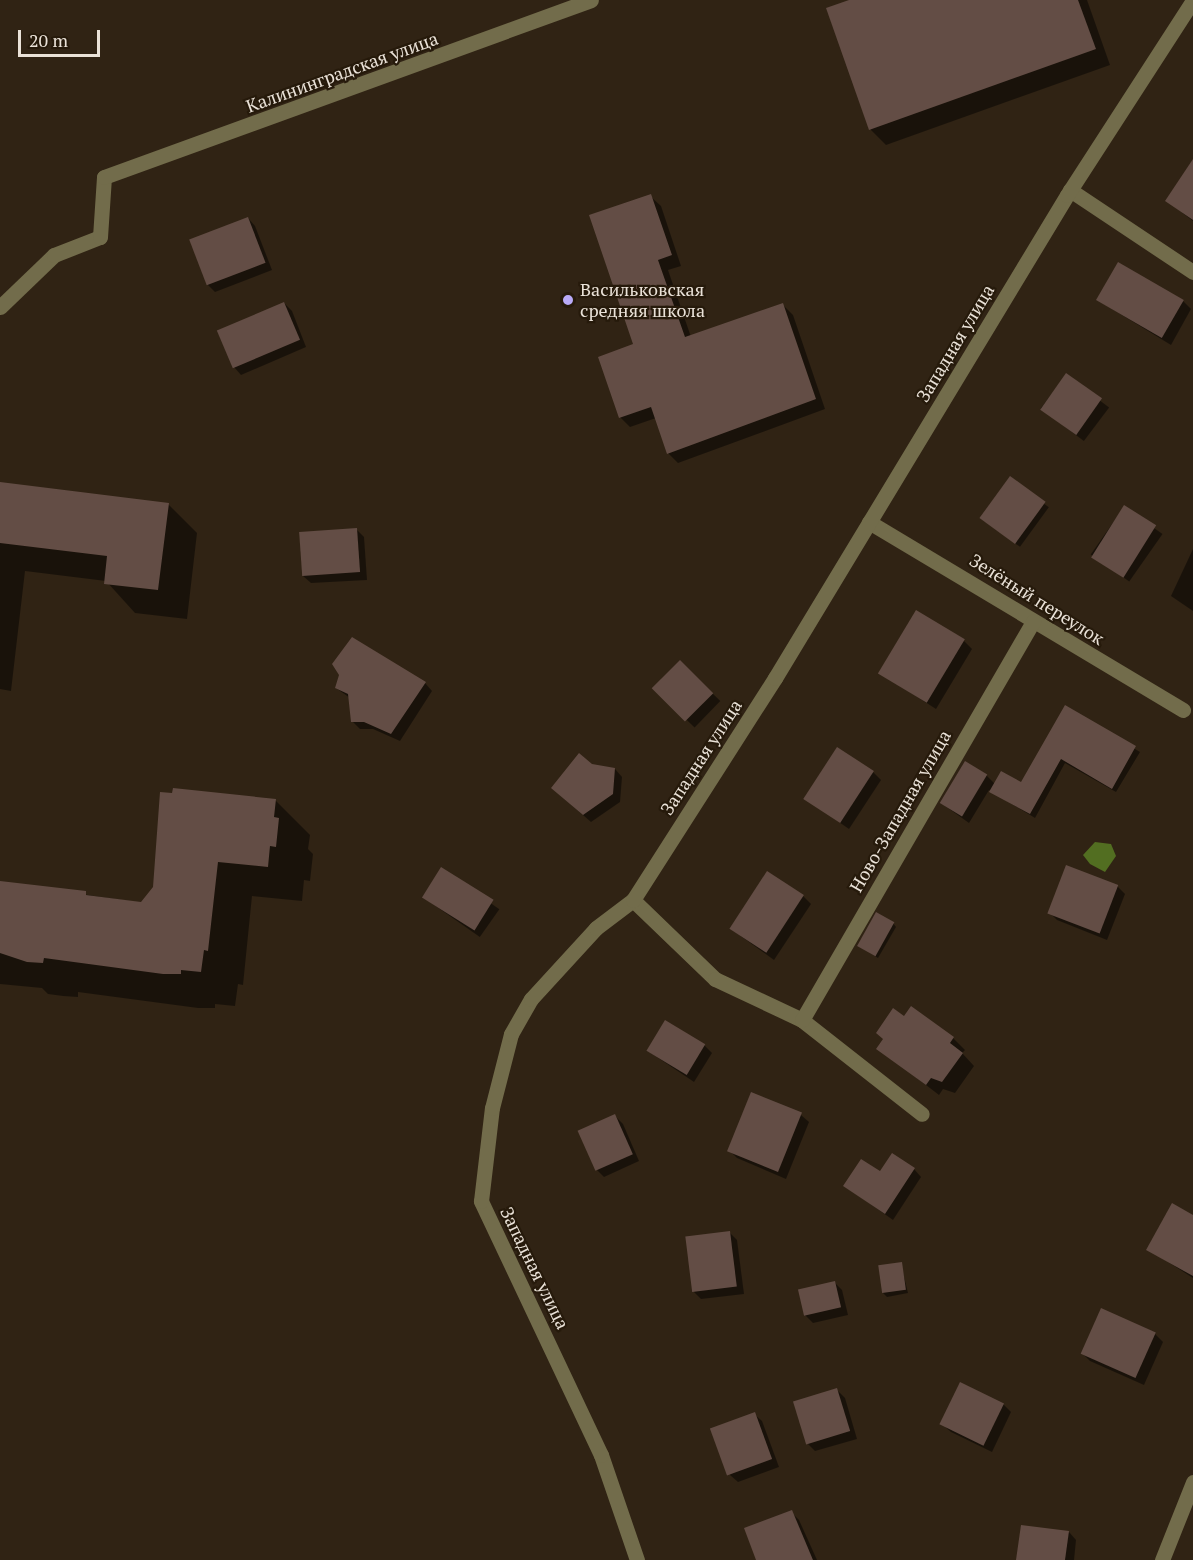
<!DOCTYPE html>
<meta charset="utf-8">
<style>
body{margin:0}
#map{position:relative;width:1193px;height:1560px;overflow:hidden;background:#302314;font-family:"PT Serif",serif}
div>[style]{position:absolute}
.water>*{inset:0;background:#526e21}
.shadow>*{inset:0;background:#0007;transform-origin:0 0}
.building>*{inset:0;background:#634d45;transform-origin:0 0}
.minor>*{height:15px;margin:-7.5px;padding:0 7.5px;transform-origin:7.5px;border-radius:7.5px;background:#726c4b}
.dots>*{width:16px;height:16px;translate:-50% -50%;box-sizing:border-box;border:3px solid #261a0b;border-radius:50%}
span{translate:-50% -50%;white-space:nowrap;text-align:center;line-height:1.15;-webkit-text-stroke:4.5px #261a0b;paint-order:stroke}
.street-label{font-size:18px;color:#eae2d8}
.poi-label{font-size:18px;color:#eae2d8}
.left{translate:0 -50%;text-align:left}
.scale{position:absolute;left:18px;top:30px;width:82px;height:27px;box-sizing:border-box;border:3px solid #eae2d8;border-top:0;padding-left:8px;font-size:18px;line-height:21px;white-space:nowrap;color:#eae2d8;-webkit-text-stroke:4px #261a0b;paint-order:stroke}
</style>
<div id="map">
<div class="water">
<div style="clip-path:polygon(1095px 842px,1111px 844px,1116px 856px,1105px 872px,1090px 864px,1083px 855px)"></div>
</div>
<div class="shadow">
<div style="clip-path:polygon(853px 0,1087px 0,1110px 65px,886px 145px,871px 130px,828px 9px)"></div>
<div style="clip-path:polygon(1193px 166px,1193px 221px,1167px 201px)"></div>
<div style="clip-path:polygon(650px 196px,661px 206px,681px 266px,668px 270px,691px 337px,783px 305px,793px 315px,825px 409px,678px 463px,668px 453px,656px 418px,630px 427px,620px 417px,635px 345px)"></div>
<div style="clip-path:polygon(248px 218px,255px 226px,272px 270px,215px 292px,208px 285px,191px 240px)"></div>
<div style="clip-path:polygon(1099px 301px,1183px 301px,1191px 309px,1171px 345px)"></div>
<div style="clip-path:polygon(284px 303px,292px 311px,306px 347px,241px 375px,234px 367px)"></div>
<div style="left:1066px;top:375px;width:54px;height:42px;rotate:37deg"></div>
<div style="left:1010px;top:479px;width:48px;height:49px;rotate:36deg"></div>
<div style="clip-path:polygon(0 484px,168px 504px,197px 533px,187px 619px,135px 613px,106px 581px,25px 571px,11px 691px,0 689px)"></div>
<div style="left:1124px;top:507px;width:47px;height:58px;rotate:35deg"></div>
<div style="clip-path:polygon(356px 529px,364px 537px,367px 580px,311px 583px,303px 576px)"></div>
<div style="clip-path:polygon(1193px 549px,1193px 611px,1171px 596px)"></div>
<div style="clip-path:polygon(964px 641px,972px 649px,936px 709px,880px 673px)"></div>
<div style="left:680px;top:662px;width:56px;height:37px;rotate:44deg"></div>
<div style="clip-path:polygon(425px 683px,432px 691px,400px 741px,373px 729px,360px 729px,352px 721px,350px 698px,336px 688px)"></div>
<div style="clip-path:polygon(1065px 707px,1140px 752px,1116px 792px,1065px 763px,1035px 818px,989px 790px,969px 823px,941px 803px,986px 775px,995px 784px,1021px 784px)"></div>
<div style="clip-path:polygon(615px 769px,622px 777px,620px 802px,591px 822px,560px 795px)"></div>
<div style="clip-path:polygon(873px 772px,881px 780px,849px 829px,806px 799px)"></div>
<div style="clip-path:polygon(275px 800px,310px 835px,308px 849px,313px 854px,310px 881px,304px 880px,302px 901px,252px 896px,243px 985px,238px 984px,235px 1006px,215px 1004px,215px 1008px,198px 1008px,78px 992px,78px 997px,63px 996px,48px 994px,42px 988px,0 984px,0 882px,142px 903px)"></div>
<div style="left:442px;top:869px;width:70px;height:34px;rotate:35deg"></div>
<div style="clip-path:polygon(1117px 886px,1125px 894px,1107px 940px,1057px 920px,1049px 912px)"></div>
<div style="clip-path:polygon(803px 896px,811px 904px,774px 960px,731px 929px)"></div>
<div style="clip-path:polygon(893px 923px,896px 927px,878px 958px,858px 945px)"></div>
<div style="clip-path:polygon(904px 1018px,953px 1038px,965px 1050px,962px 1053px,974px 1066px,955px 1093px,943px 1089px,939px 1095px,878px 1048px)"></div>
<div style="clip-path:polygon(704px 1045px,712px 1053px,694px 1082px,648px 1051px)"></div>
<div style="clip-path:polygon(752px 1094px,801px 1115px,809px 1122px,786px 1179px,737px 1158px,729px 1150px)"></div>
<div style="clip-path:polygon(615px 1116px,623px 1124px,639px 1161px,604px 1177px,597px 1170px,579px 1132px)"></div>
<div style="clip-path:polygon(914px 1169px,921px 1177px,893px 1220px,845px 1186px,881px 1173px)"></div>
<div style="clip-path:polygon(1193px 1216px,1193px 1278px,1148px 1249px)"></div>
<div style="clip-path:polygon(729px 1232px,737px 1240px,744px 1294px,701px 1299px,694px 1292px)"></div>
<div style="clip-path:polygon(901px 1264px,908px 1293px,887px 1297px,883px 1293px)"></div>
<div style="clip-path:polygon(834px 1282px,842px 1290px,848px 1315px,813px 1323px,805px 1315px)"></div>
<div style="clip-path:polygon(1155px 1334px,1163px 1342px,1144px 1385px,1090px 1361px,1083px 1354px)"></div>
<div style="clip-path:polygon(837px 1390px,845px 1398px,857px 1439px,815px 1451px,807px 1443px)"></div>
<div style="clip-path:polygon(1003px 1404px,1011px 1412px,992px 1452px,951px 1432px,943px 1425px)"></div>
<div style="clip-path:polygon(754px 1414px,762px 1421px,779px 1467px,738px 1482px,730px 1475px)"></div>
<div style="clip-path:polygon(791px 1512px,799px 1520px,817px 1560px,758px 1560px)"></div>
<div style="clip-path:polygon(1069px 1532px,1076px 1540px,1074px 1560px,1017px 1560px)"></div>
</div>
<div class="building">
<div style="clip-path:polygon(849px 0,1078px 0,1096px 49px,869px 130px,826px 8px)"></div>
<div style="clip-path:polygon(1193px 159px,1193px 220px,1165px 201px)"></div>
<div style="clip-path:polygon(651px 194px,672px 255px,658px 260px,685px 337px,783px 303px,816px 399px,667px 454px,651px 407px,619px 418px,598px 357px,633px 344px,589px 215px)"></div>
<div style="left:248px;top:217px;width:49px;height:63px;rotate:69deg"></div>
<div style="left:1118px;top:262px;width:76px;height:44px;rotate:30deg"></div>
<div style="left:284px;top:302px;width:41px;height:73px;rotate:67deg"></div>
<div style="left:1066px;top:373px;width:44px;height:45px;rotate:35deg"></div>
<div style="left:1010px;top:476px;width:44px;height:52px;rotate:36deg"></div>
<div style="clip-path:polygon(0 482px,169px 503px,158px 590px,104px 584px,107px 556px,0 543px)"></div>
<div style="left:1124px;top:505px;width:38px;height:62px;rotate:32deg"></div>
<div style="left:357px;top:528px;width:44px;height:58px;rotate:86deg"></div>
<div style="left:916px;top:610px;width:57px;height:74px;rotate:31deg"></div>
<div style="clip-path:polygon(352px 637px,426px 682px,391px 734px,364px 722px,351px 722px,348px 694px,335px 688px,339px 675px,332px 664px)"></div>
<div style="left:680px;top:660px;width:47px;height:40px;rotate:45deg"></div>
<div style="clip-path:polygon(1065px 705px,1136px 746px,1112px 789px,1061px 759px,1030px 814px,989px 792px,1001px 771px,1021px 782px)"></div>
<div style="left:837px;top:747px;width:44px;height:62px;rotate:33deg"></div>
<div style="clip-path:polygon(579px 753px,592px 764px,615px 768px,613px 794px,583px 815px,551px 788px)"></div>
<div style="left:965px;top:761px;width:26px;height:49px;rotate:31deg"></div>
<div style="clip-path:polygon(173px 788px,276px 799px,274px 817px,279px 818px,276px 847px,270px 846px,268px 867px,218px 862px,208px 951px,204px 950px,201px 972px,181px 970px,181px 974px,163px 974px,44px 958px,43px 963px,27px 962px,0 953px,0 881px,86px 891px,86px 895px,141px 902px,153px 887px,160px 792px,172px 793px)"></div>
<div style="left:1066px;top:865px;width:56px;height:52px;rotate:21deg"></div>
<div style="left:441px;top:867px;width:62px;height:36px;rotate:32deg"></div>
<div style="left:767px;top:871px;width:44px;height:69px;rotate:33deg"></div>
<div style="left:876px;top:912px;width:21px;height:39px;rotate:29deg"></div>
<div style="clip-path:polygon(911px 1006px,954px 1037px,950px 1043px,963px 1053px,942px 1082px,931px 1078px,926px 1085px,876px 1049px,883px 1039px,876px 1033px,893px 1008px,904px 1016px)"></div>
<div style="left:665px;top:1020px;width:47px;height:36px;rotate:31deg"></div>
<div style="left:751px;top:1092px;width:55px;height:64px;rotate:22deg"></div>
<div style="left:615px;top:1114px;width:44px;height:41px;rotate:66deg"></div>
<div style="clip-path:polygon(892px 1153px,915px 1168px,885px 1214px,843px 1186px,861px 1159px,880px 1171px)"></div>
<div style="clip-path:polygon(1172px 1203px,1193px 1215px,1193px 1276px,1146px 1250px)"></div>
<div style="left:730px;top:1231px;width:56px;height:45px;rotate:83deg"></div>
<div style="left:902px;top:1262px;width:28px;height:24px;rotate:82deg"></div>
<div style="left:835px;top:1281px;width:27px;height:38px;rotate:77deg"></div>
<div style="left:1101px;top:1308px;width:60px;height:50px;rotate:24deg"></div>
<div style="left:960px;top:1382px;width:49px;height:47px;rotate:26deg"></div>
<div style="left:837px;top:1388px;width:45px;height:46px;rotate:73deg"></div>
<div style="left:755px;top:1412px;width:50px;height:48px;rotate:70deg"></div>
<div style="clip-path:polygon(792px 1510px,813px 1560px,756px 1560px,744px 1528px)"></div>
<div style="clip-path:polygon(1021px 1525px,1069px 1531px,1065px 1560px,1016px 1560px)"></div>
</div>
<div class="minor">
<div style="left:1070px;top:190px;width:148px;rotate:33.7deg"></div>
<div style="left:0;top:307px;width:75px;rotate:-43.9deg"></div>
<div style="left:54px;top:255px;width:49px;rotate:-21.4deg"></div>
<div style="left:100px;top:237px;width:60px;rotate:-86.2deg"></div>
<div style="left:104px;top:177px;width:518px;rotate:-19.97deg"></div>
<div style="left:869px;top:522px;width:366px;rotate:30.9deg"></div>
<div style="left:633px;top:900px;width:114px;rotate:43.9deg"></div>
<div style="left:715px;top:979px;width:96px;rotate:25.2deg"></div>
<div style="left:802px;top:1020px;width:152px;rotate:38.1deg"></div>
<div style="left:802px;top:1020px;width:461px;rotate:-59.9deg"></div>
<div style="left:637px;top:1560px;width:111px;rotate:-108.9deg"></div>
<div style="left:601px;top:1455px;width:281px;rotate:-115.3deg"></div>
<div style="left:481px;top:1201px;width:94px;rotate:-83.3deg"></div>
<div style="left:492px;top:1108px;width:76px;rotate:-75.6deg"></div>
<div style="left:511px;top:1034px;width:40px;rotate:-60.3deg"></div>
<div style="left:531px;top:999px;width:96px;rotate:-47.5deg"></div>
<div style="left:596px;top:928px;width:46px;rotate:-37.1deg"></div>
<div style="left:633px;top:900px;width:264px;rotate:-57.4deg"></div>
<div style="left:775px;top:678px;width:564px;rotate:-58.84deg"></div>
<div style="left:1067px;top:195px;width:232px;rotate:-57.1deg"></div>
<div style="left:1162px;top:1560px;width:84px;rotate:-68.3deg"></div>
</div>
<div class="dots">
<div style="left:568px;top:300px;background:#b9aaf7"></div>
</div>
<div class="street-label">
<span style="left:342px;top:72px;rotate:-20deg">Калининградская улица</span>
<span style="left:955px;top:343px;rotate:-59deg">Западная улица</span>
<span style="left:1037px;top:599px;rotate:32deg">Зелёный переулок</span>
<span style="left:701px;top:757px;rotate:-57deg">Западная улица</span>
<span style="left:900px;top:811px;rotate:-60deg">Ново-Западная улица</span>
<span style="left:535px;top:1268px;rotate:64deg">Западная улица</span>
</div>
<div class="poi-label">
<span class="left" style="left:580px;top:300px">Васильковская<br>средняя школа</span>
</div>
<div class="scale">20 m</div>
</div>
